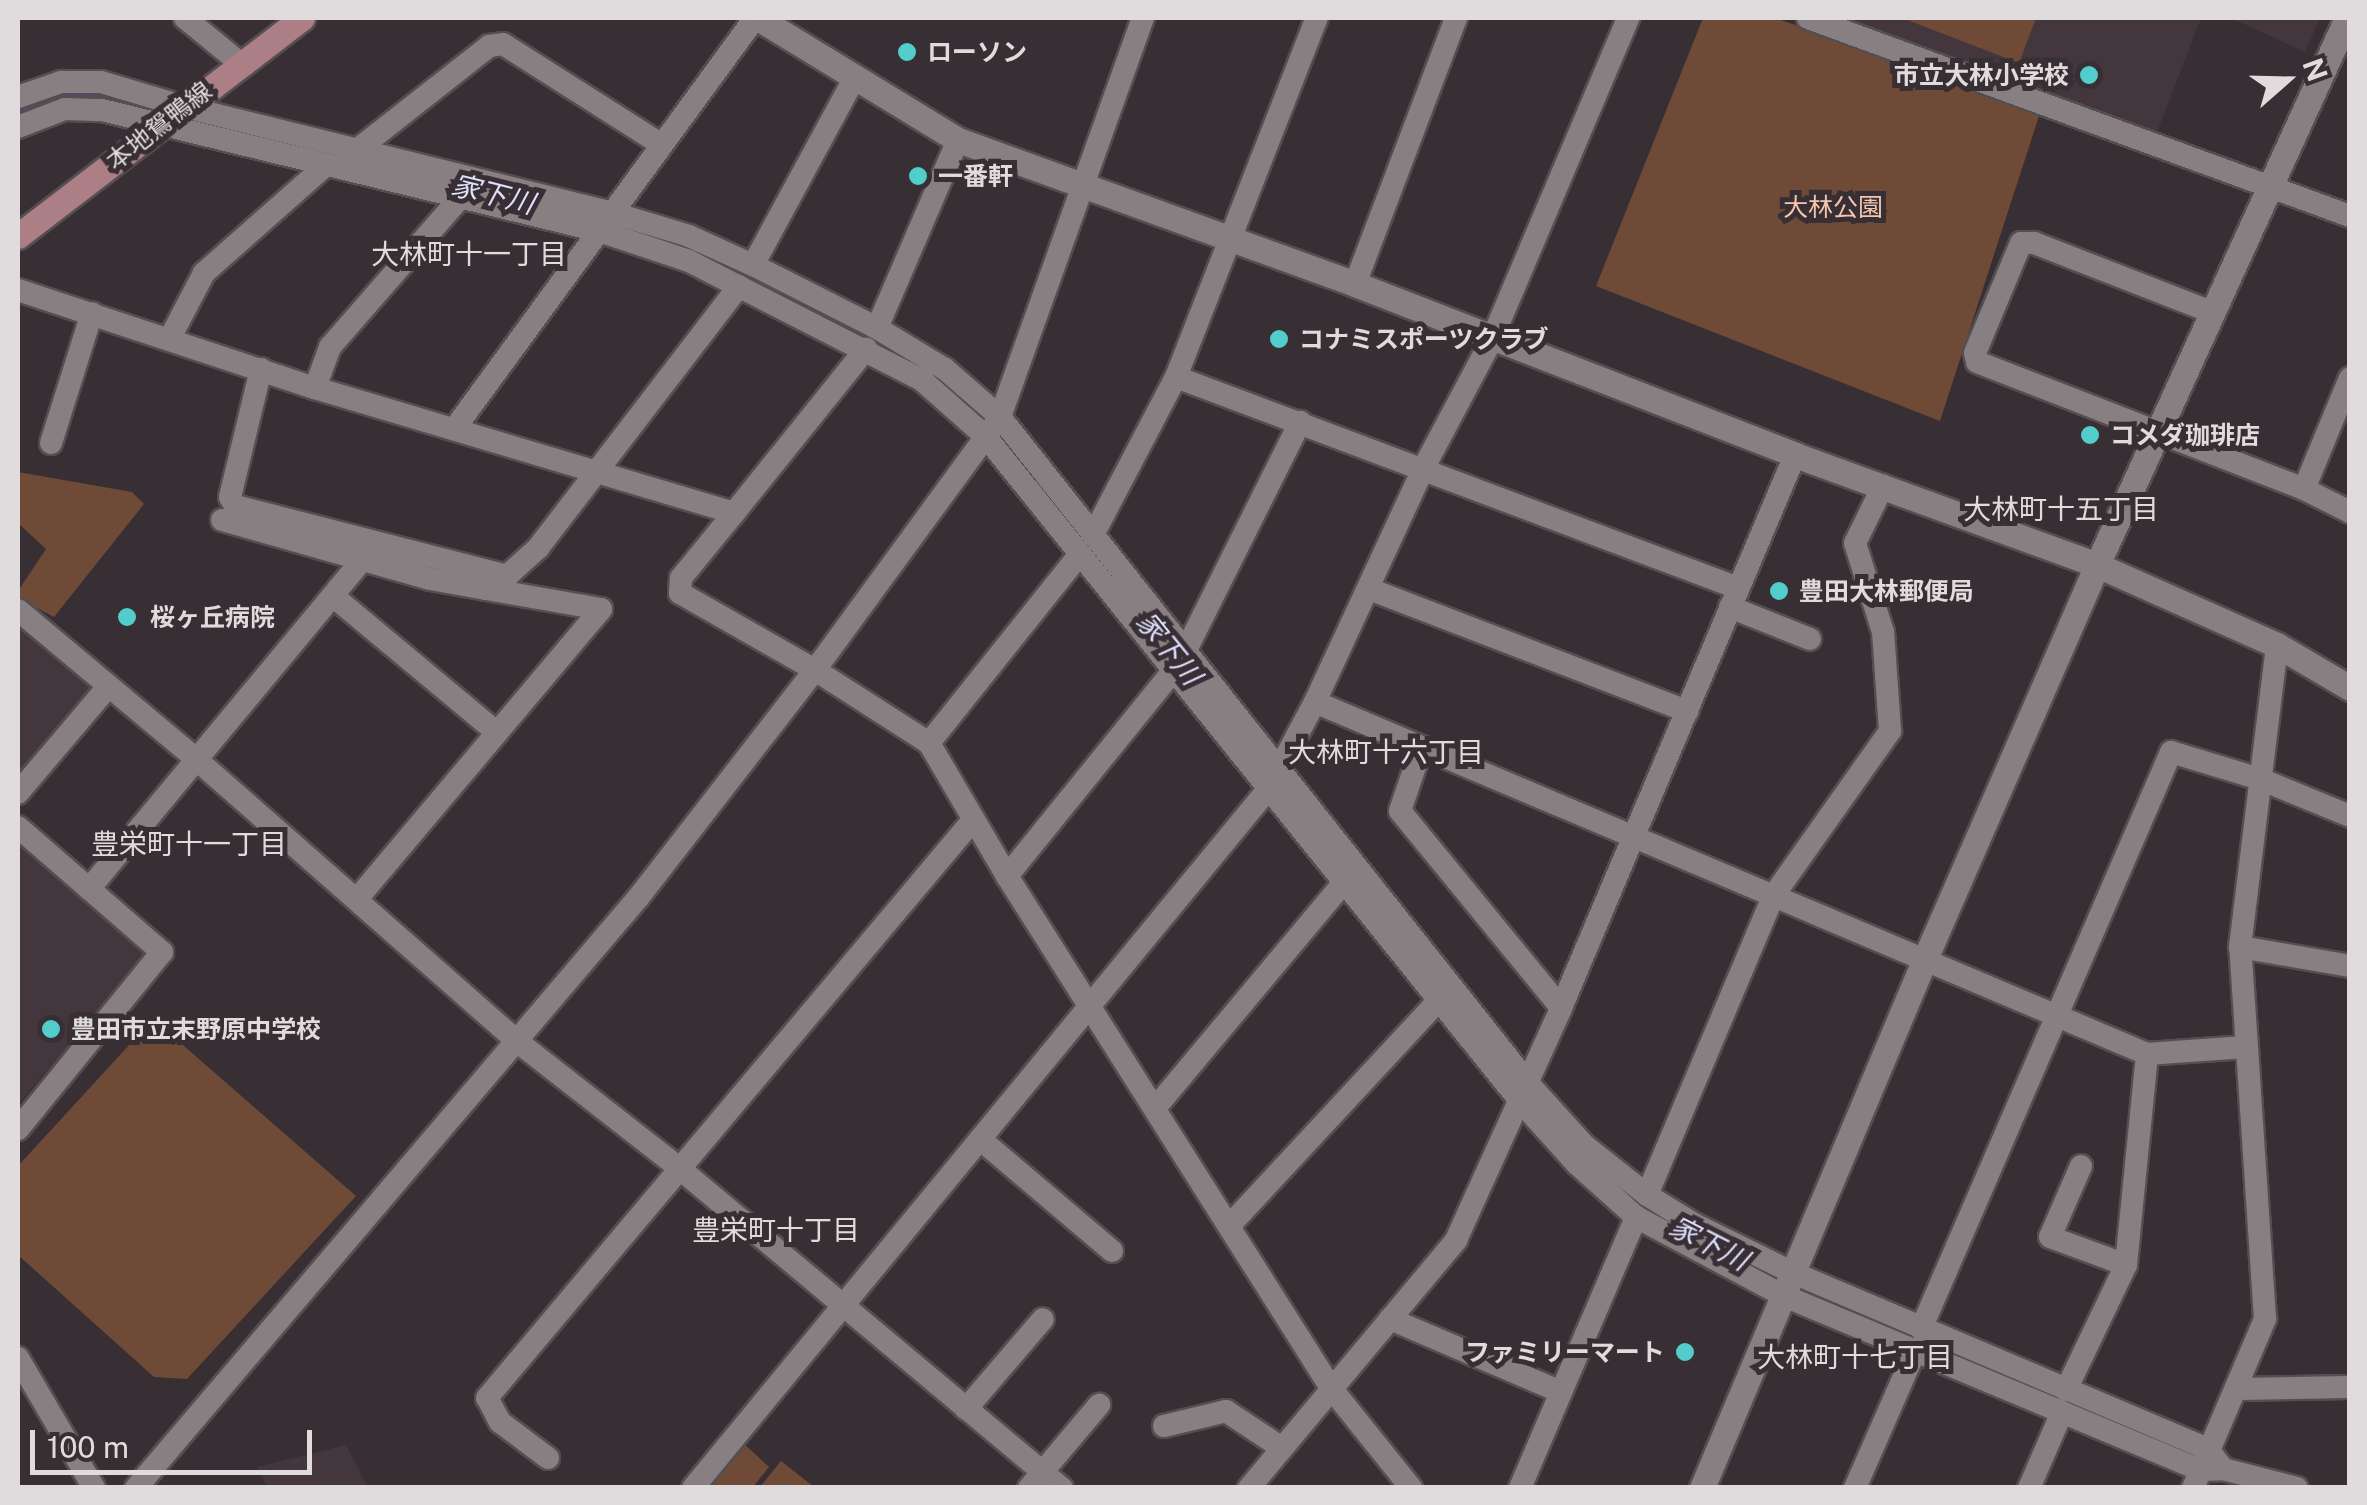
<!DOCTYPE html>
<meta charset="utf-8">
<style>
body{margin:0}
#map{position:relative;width:2367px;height:1505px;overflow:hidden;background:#372f33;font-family:"Public Sans","Noto Sans JP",sans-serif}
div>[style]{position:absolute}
.built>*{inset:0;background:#44363d}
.green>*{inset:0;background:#6f4a37}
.river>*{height:35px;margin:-17.5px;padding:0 17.5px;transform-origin:17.5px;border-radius:17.5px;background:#4d4a78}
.roads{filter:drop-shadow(2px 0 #554e51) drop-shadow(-2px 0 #554e51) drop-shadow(0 2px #554e51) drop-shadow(0 -2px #554e51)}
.minor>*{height:22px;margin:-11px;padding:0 11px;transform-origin:11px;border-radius:11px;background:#887f83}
.tertiary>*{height:25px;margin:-12.5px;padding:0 12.5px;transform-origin:12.5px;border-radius:12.5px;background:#887f83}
.secondary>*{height:25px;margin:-12.5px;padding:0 12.5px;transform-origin:12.5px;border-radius:12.5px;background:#ab7f85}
.dots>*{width:28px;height:28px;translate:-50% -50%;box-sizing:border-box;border:5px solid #372f33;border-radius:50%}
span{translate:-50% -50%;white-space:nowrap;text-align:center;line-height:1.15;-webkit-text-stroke:10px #372f33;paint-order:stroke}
.poi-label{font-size:25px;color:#e0dbdd;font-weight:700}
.left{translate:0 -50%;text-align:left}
.right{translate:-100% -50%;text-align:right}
.street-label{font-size:25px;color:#e0dbdd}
.park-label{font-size:25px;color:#f5c5ae}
.water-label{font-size:28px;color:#dfdffe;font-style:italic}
.neighbourhood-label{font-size:28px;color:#e0dbdd}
.frame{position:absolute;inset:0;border:20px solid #e0dbdd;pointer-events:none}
.north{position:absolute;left:2237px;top:30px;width:100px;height:100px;-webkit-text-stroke:8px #372f33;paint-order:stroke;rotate:70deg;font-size:28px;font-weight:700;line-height:40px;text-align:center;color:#e0dbdd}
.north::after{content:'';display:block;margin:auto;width:35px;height:45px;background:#e0dbdd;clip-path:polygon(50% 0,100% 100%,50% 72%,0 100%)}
.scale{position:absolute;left:30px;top:1430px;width:282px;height:45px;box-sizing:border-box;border:5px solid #e0dbdd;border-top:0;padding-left:12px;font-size:30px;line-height:35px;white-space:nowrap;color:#e0dbdd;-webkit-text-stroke:8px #372f33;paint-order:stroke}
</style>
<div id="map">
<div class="built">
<div style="clip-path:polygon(1842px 18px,2201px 18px,2157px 132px)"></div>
<div style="clip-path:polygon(2231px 18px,2320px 18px,2305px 52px)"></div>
<div style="clip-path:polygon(18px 625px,93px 689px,18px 777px)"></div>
<div style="clip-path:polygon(18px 842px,151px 953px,18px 1104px)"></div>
<div style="clip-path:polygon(346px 1445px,368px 1487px,267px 1487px,257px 1467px)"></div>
</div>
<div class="green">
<div style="clip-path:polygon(1703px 18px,1775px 18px,2002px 97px,2039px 116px,1940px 421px,1596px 286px)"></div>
<div style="clip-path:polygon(1902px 18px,2036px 18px,2019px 63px)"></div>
<div style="clip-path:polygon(18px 472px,132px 492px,144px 504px,54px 617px,18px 598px,18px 591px,46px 549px,18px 523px)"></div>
<div style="clip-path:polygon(153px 1019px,356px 1196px,187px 1379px,154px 1377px,18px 1255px,18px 1166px)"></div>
<div style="clip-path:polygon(742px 1442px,769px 1467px,753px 1487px,707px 1488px)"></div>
<div style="clip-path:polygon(781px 1461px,814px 1487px,760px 1487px)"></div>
</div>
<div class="river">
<div style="left:18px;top:112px;width:29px;rotate:-27deg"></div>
<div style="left:44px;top:99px;width:26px;rotate:-9deg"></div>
<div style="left:70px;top:95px;width:69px;rotate:10.8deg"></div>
<div style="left:621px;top:225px;width:108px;rotate:20.1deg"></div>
<div style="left:722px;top:262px;width:238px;rotate:28.1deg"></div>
<div style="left:932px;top:374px;width:41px;rotate:38deg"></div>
<div style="left:964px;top:399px;width:61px;rotate:46.3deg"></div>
<div style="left:1006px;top:443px;width:110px;rotate:51.3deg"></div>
<div style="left:1605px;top:1177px;width:42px;rotate:40.2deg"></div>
<div style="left:1637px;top:1204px;width:73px;rotate:31.5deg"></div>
<div style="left:1699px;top:1242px;width:303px;rotate:23.9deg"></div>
</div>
<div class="roads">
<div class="minor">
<div style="left:185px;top:18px;width:71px;rotate:39.3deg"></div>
<div style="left:1808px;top:18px;width:577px;rotate:20.07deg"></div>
<div style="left:18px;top:97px;width:46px;rotate:-19.2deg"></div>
<div style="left:61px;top:82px;width:40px"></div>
<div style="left:101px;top:82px;width:88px;rotate:16.6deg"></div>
<div style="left:185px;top:107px;width:441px;rotate:13.9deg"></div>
<div style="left:613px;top:213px;width:79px;rotate:16.8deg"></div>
<div style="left:689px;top:236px;width:70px;rotate:24.4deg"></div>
<div style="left:753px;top:265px;width:139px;rotate:26.9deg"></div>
<div style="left:877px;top:328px;width:79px;rotate:31.1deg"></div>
<div style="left:945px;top:369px;width:73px;rotate:41.1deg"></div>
<div style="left:1000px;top:417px;width:850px;rotate:51.59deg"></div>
<div style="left:1528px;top:1083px;width:85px;rotate:47.9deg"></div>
<div style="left:1585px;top:1146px;width:79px;rotate:38.3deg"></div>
<div style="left:1647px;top:1195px;width:55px;rotate:31.7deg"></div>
<div style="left:1694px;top:1224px;width:108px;rotate:26.3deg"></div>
<div style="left:1791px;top:1272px;width:453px;rotate:23deg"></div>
<div style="left:2208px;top:1449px;width:25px;rotate:53deg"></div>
<div style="left:18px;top:127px;width:50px;rotate:-21deg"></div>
<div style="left:65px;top:109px;width:37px;rotate:2deg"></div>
<div style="left:102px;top:110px;width:512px;rotate:13.68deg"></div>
<div style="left:599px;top:231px;width:95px;rotate:18.4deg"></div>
<div style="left:689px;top:261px;width:263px;rotate:27.1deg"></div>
<div style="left:923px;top:381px;width:84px;rotate:41.6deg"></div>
<div style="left:986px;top:437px;width:852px;rotate:51.19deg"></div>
<div style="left:1520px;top:1101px;width:85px;rotate:47.9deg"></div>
<div style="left:1577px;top:1164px;width:79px;rotate:41.9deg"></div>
<div style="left:1636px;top:1217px;width:166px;rotate:28.1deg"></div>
<div style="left:1782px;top:1295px;width:453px;rotate:22.7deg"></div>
<div style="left:2200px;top:1470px;width:23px;rotate:-2deg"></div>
<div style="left:2223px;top:1469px;width:76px;rotate:14.4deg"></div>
<div style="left:357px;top:150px;width:168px;rotate:-38.2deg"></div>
<div style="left:489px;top:46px;width:14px;rotate:-8deg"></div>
<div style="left:503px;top:44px;width:188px;rotate:32.4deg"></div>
<div style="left:753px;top:265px;width:212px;rotate:-61.5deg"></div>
<div style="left:1355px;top:284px;width:285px;rotate:-69.2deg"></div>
<div style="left:18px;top:290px;width:313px;rotate:18.3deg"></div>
<div style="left:315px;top:388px;width:437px;rotate:16.6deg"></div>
<div style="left:734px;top:513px;width:84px;rotate:129.2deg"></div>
<div style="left:681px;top:578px;width:15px;rotate:94deg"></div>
<div style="left:680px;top:593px;width:155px;rotate:29.7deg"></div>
<div style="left:815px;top:670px;width:135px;rotate:32.6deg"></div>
<div style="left:929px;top:743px;width:154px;rotate:59.6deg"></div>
<div style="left:1007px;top:876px;width:606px;rotate:57.67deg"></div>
<div style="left:1331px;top:1388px;width:128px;rotate:51.3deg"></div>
<div style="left:2214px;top:313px;width:193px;rotate:-158.7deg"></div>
<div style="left:2034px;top:243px;width:13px;rotate:180deg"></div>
<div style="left:2021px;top:243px;width:119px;rotate:112.7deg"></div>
<div style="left:1975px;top:353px;width:9px;rotate:77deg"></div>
<div style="left:1977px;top:362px;width:351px;rotate:21.2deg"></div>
<div style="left:2304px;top:489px;width:51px;rotate:26.6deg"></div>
<div style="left:877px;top:328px;width:205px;rotate:-66.7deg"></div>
<div style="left:170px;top:338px;width:73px;rotate:-62.4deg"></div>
<div style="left:204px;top:273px;width:162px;rotate:-41.5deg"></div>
<div style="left:261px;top:369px;width:132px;rotate:103.6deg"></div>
<div style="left:230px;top:497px;width:10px;rotate:61deg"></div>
<div style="left:235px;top:506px;width:281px;rotate:14.4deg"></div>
<div style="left:507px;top:576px;width:42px;rotate:-42.1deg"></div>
<div style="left:538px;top:548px;width:330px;rotate:-52.5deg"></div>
<div style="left:1176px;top:377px;width:600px;rotate:20.58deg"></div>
<div style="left:315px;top:388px;width:44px;rotate:-69.9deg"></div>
<div style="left:330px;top:347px;width:198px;rotate:-48.9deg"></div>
<div style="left:455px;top:428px;width:508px;rotate:-53.81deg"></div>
<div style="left:51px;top:443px;width:136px;rotate:-72.5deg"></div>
<div style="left:2304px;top:489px;width:120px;rotate:-67.5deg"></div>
<div style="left:734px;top:513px;width:211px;rotate:-51.2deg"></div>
<div style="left:222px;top:520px;width:216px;rotate:15.8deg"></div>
<div style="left:430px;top:579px;width:57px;rotate:10.1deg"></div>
<div style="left:1093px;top:535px;width:178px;rotate:-62.3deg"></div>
<div style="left:1176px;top:377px;width:386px;rotate:-68.6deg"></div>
<div style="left:1369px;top:589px;width:341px;rotate:21deg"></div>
<div style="left:333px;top:596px;width:211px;rotate:39.8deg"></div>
<div style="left:1730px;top:607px;width:86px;rotate:21.8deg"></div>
<div style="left:18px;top:610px;width:232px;rotate:39.9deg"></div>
<div style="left:196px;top:759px;width:429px;rotate:41.3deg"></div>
<div style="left:518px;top:1042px;width:204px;rotate:38deg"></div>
<div style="left:679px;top:1168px;width:499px;rotate:39.9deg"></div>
<div style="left:1187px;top:648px;width:253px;rotate:-63.4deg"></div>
<div style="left:1315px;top:702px;width:903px;rotate:22.93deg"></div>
<div style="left:2147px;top:1054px;width:98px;rotate:-4.1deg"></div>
<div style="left:929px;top:743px;width:242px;rotate:-51.4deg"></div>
<div style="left:1421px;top:749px;width:65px;rotate:108.7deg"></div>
<div style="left:1400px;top:811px;width:254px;rotate:50.7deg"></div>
<div style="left:18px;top:793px;width:139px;rotate:-49.7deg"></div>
<div style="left:18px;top:827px;width:191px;rotate:41deg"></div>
<div style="left:162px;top:952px;width:228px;rotate:129.1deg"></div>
<div style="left:1007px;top:876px;width:265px;rotate:-51deg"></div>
<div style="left:89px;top:889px;width:428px;rotate:-50.3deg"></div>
<div style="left:357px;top:899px;width:379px;rotate:-49.9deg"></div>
<div style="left:601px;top:609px;width:117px;rotate:-170.1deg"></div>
<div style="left:486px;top:589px;width:17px;rotate:-65deg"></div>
<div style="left:2240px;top:947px;width:112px;rotate:9.8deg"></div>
<div style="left:1156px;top:1107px;width:293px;rotate:-50.1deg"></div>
<div style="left:980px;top:1139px;width:173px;rotate:40.3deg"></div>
<div style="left:2081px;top:1166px;width:77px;rotate:113.6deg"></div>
<div style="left:2050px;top:1237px;width:81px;rotate:20.2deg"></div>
<div style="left:1647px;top:1195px;width:326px;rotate:-67.1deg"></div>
<div style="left:1774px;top:895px;width:201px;rotate:-54.7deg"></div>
<div style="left:1890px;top:731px;width:99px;rotate:-94deg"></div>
<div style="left:1883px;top:632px;width:93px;rotate:-107.5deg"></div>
<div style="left:1855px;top:543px;width:64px;rotate:-63.8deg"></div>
<div style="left:1230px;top:1225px;width:307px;rotate:-47.1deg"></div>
<div style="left:1390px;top:1319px;width:186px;rotate:23.1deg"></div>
<div style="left:1921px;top:1329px;width:629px;rotate:-66.57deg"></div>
<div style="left:2171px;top:752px;width:93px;rotate:16.9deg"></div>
<div style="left:2260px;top:779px;width:97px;rotate:22.3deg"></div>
<div style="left:18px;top:1358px;width:151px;rotate:59.7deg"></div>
<div style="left:2236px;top:1389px;width:114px;rotate:-1deg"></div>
<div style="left:2066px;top:1390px;width:139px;rotate:-64.4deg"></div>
<div style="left:2126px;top:1265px;width:212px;rotate:-84.3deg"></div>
<div style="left:966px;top:1409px;width:118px;rotate:-49.5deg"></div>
<div style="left:1164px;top:1426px;width:64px;rotate:-13.6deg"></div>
<div style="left:1226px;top:1411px;width:67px;rotate:33.5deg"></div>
<div style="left:548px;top:1458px;width:60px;rotate:-143.1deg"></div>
<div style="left:500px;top:1422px;width:27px;rotate:-118deg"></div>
<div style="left:487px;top:1398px;width:755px;rotate:-49.94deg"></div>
<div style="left:136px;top:1488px;width:775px;rotate:-49.61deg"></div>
<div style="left:638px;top:898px;width:289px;rotate:-52.2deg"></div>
<div style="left:815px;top:670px;width:313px;rotate:-53.8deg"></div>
<div style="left:1000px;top:417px;width:424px;rotate:-70.3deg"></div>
<div style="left:693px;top:1488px;width:907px;rotate:-50.55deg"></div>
<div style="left:1269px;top:788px;width:98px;rotate:-61.9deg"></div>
<div style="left:1315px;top:702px;width:257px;rotate:-65.1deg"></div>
<div style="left:1423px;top:469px;width:147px;rotate:-62deg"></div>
<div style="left:1492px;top:339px;width:349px;rotate:-67deg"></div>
<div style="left:1029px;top:1488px;width:109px;rotate:-49.9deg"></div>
<div style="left:1249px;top:1488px;width:323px;rotate:-50.1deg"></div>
<div style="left:1456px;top:1240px;width:255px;rotate:-65.6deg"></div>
<div style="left:1561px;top:1008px;width:600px;rotate:-67.06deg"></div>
<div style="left:1520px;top:1488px;width:295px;rotate:-66.8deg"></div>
<div style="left:1855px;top:1488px;width:152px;rotate:-66.3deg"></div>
<div style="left:2029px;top:1488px;width:83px;rotate:-66.5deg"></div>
<div style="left:2193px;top:1488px;width:184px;rotate:-66.9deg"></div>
<div style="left:2265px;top:1319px;width:373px;rotate:-93.8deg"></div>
<div style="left:2240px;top:947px;width:304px;rotate:-83deg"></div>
</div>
<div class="tertiary">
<div style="left:758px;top:18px;width:234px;rotate:31.4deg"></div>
<div style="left:958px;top:140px;width:422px;rotate:19.9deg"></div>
<div style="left:1355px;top:284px;width:472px;rotate:21.2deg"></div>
<div style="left:1795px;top:455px;width:321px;rotate:20deg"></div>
<div style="left:2097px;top:565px;width:197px;rotate:24deg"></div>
<div style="left:2277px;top:645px;width:85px;rotate:30.5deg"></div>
<div style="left:1702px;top:1488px;width:572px;rotate:-67.16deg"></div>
<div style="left:1924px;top:961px;width:432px;rotate:-66.4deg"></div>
<div style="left:2097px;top:565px;width:601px;rotate:-65.44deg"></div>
</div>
<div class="secondary">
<div style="left:18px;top:236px;width:358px;rotate:-37.5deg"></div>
</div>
</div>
<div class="dots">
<div style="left:907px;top:52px;background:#53cdcb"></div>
<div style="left:2089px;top:75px;background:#53cdcb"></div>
<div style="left:918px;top:176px;background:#53cdcb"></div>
<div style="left:1279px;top:339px;background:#53cdcb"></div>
<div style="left:2090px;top:435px;background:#53cdcb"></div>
<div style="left:1779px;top:591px;background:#53cdcb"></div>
<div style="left:127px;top:617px;background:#53cdcb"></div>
<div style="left:51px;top:1029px;background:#53cdcb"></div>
<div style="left:1685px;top:1352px;background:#53cdcb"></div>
</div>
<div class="poi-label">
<span class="left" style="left:927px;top:52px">ローソン</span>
<span class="right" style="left:2069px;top:75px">市立大林小学校</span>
<span class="left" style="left:938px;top:176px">一番軒</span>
<span class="left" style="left:1299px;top:339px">コナミスポーツクラブ</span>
<span class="left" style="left:2110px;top:435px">コメダ珈琲店</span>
<span class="left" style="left:1799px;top:591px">豊田大林郵便局</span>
<span class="left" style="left:150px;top:617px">桜ヶ丘病院</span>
<span class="left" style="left:71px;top:1029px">豊田市立末野原中学校</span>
<span class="right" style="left:1665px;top:1352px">ファミリーマート</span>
</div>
<div class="street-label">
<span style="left:159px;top:126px;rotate:-38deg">本地鴛鴨線</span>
</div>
<div class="park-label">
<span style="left:1833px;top:207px">大林公園</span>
</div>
<div class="water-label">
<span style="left:493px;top:194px;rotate:14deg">家下川</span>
<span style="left:1169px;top:648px;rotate:51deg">家下川</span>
<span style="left:1709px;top:1243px;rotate:27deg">家下川</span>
</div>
<div class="neighbourhood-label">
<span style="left:469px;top:254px">大林町十一丁目</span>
<span style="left:2061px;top:509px">大林町十五丁目</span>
<span style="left:1386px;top:752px">大林町十六丁目</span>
<span style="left:189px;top:844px">豊栄町十一丁目</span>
<span style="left:776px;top:1230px">豊栄町十丁目</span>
<span style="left:1855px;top:1357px">大林町十七丁目</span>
</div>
<div class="frame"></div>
<div class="north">N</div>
<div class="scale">100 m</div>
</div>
